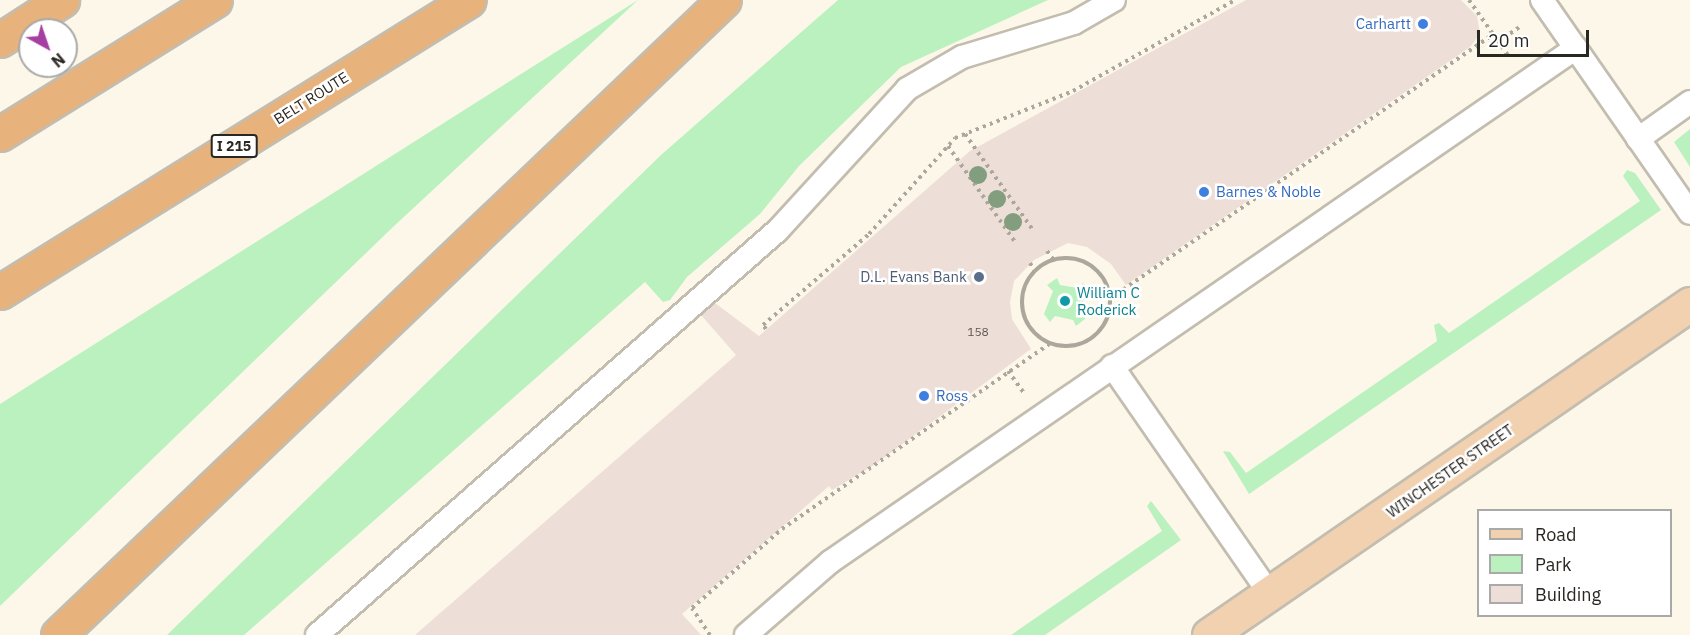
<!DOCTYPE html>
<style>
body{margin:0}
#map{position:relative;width:1690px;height:635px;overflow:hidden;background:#fdf7e9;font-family:"IBM Plex Sans",sans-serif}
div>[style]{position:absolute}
.green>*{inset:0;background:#baf1be}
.building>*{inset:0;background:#eeded8}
.path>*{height:4px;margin-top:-2px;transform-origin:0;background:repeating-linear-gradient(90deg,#aca79c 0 3px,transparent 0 7.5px)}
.path>.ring{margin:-2px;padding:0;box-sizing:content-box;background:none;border:4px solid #aca79c;border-radius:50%}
.roads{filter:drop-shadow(2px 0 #c3bdb0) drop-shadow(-2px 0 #c3bdb0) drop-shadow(0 2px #c3bdb0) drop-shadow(0 -2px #c3bdb0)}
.service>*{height:22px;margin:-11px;padding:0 11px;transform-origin:11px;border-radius:11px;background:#fff}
.primary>*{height:33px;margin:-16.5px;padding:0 16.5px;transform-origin:16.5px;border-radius:16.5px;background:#f1d1b0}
.motorway>*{height:33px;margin:-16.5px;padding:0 16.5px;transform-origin:16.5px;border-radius:16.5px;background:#e7b27b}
.trees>*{width:18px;height:18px;margin:-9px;border-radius:50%;background:#829e7e}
.dots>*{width:16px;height:16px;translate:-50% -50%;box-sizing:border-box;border:3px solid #fff;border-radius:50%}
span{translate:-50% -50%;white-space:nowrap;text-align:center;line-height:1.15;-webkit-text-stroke:5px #fff;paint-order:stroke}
.number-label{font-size:12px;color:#5a5550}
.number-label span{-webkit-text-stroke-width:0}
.shield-label span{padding:2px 4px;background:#fff;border:2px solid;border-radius:4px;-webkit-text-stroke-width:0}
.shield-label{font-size:14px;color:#292722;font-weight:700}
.shop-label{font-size:15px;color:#366cbe}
.right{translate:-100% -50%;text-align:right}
.left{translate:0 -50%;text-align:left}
.street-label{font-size:15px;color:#292722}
.service-label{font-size:15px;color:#4e5e75}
.culture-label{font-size:15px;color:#0d838f}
.legend{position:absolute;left:1477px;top:509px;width:195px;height:108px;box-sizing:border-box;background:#fff;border:2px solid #a9a9a7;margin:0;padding:8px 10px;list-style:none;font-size:18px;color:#292722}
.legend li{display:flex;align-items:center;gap:12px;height:30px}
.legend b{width:30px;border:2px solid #a9a9a7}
.north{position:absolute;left:18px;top:18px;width:60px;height:60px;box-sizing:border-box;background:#fff;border:2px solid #a9a9a7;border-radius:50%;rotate:140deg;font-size:16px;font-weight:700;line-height:24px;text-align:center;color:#292722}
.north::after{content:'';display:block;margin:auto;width:21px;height:27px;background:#a63fa2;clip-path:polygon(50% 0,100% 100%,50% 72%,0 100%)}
.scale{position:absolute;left:1477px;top:30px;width:112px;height:27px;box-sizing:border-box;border:3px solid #292722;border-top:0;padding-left:8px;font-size:18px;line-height:21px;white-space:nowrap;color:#292722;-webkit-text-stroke:4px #fff;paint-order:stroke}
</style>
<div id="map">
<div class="green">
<div style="clip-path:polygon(638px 0,393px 227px,0 606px,0 404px)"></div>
<div style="clip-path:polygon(838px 0,1048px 0,901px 67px,799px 166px,760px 214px,687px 277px,670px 300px,663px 302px,645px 282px,244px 635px,167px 635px,661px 155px)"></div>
<div style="clip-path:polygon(1690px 129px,1690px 167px,1674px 142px)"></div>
<div style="clip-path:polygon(1627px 170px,1635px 173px,1661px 210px,1249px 494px,1223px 451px,1230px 452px,1246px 473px,1437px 341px,1434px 325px,1439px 323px,1449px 333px,1640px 201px,1623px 176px)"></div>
<div style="clip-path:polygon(1057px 278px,1060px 285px,1078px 288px,1083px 283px,1089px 290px,1083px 296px,1085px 319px,1076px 326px,1073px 320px,1055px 316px,1050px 322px,1044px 314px,1053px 291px,1047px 285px)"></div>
<div style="clip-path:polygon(1151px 501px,1181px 540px,1045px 635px,1011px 635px,1162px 531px,1147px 506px)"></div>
</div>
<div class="building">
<div style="clip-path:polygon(1246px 0,1461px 0,1477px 16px,1480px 34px,1470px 47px,1126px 285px,1111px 264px,1087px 247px,1068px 243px,1034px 260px,1014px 281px,1010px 302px,1012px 319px,1031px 349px,874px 465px,832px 490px,829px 486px,682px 614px,701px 635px,415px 635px,736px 355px,701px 315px,715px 303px,759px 336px,970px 151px)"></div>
</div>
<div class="path">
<div style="left:1469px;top:0;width:42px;rotate:54.8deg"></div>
<div style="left:1498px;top:42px;width:29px;rotate:-35deg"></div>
<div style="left:965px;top:134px;width:118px;rotate:54.7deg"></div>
<div style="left:948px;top:146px;width:117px;rotate:55.1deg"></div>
<div style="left:1047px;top:251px;width:10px;rotate:53deg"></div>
<div class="ring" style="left:1022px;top:258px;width:84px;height:84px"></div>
<div style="left:1030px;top:263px;width:9px;rotate:58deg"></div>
<div style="left:1111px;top:298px;width:464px;rotate:-34.6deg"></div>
<div style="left:1493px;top:34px;width:28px;rotate:55deg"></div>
<div style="left:766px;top:329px;width:5px;rotate:-127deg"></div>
<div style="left:763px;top:325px;width:140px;rotate:-40.6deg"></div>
<div style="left:869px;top:234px;width:129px;rotate:-48.1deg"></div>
<div style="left:955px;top:138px;width:127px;rotate:-21.7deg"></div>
<div style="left:1073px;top:91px;width:186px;rotate:-29.3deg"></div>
<div style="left:1008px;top:371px;width:27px;rotate:54deg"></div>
<div style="left:710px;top:635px;width:32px;rotate:-124deg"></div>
<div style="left:692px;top:608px;width:120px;rotate:-41.3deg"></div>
<div style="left:782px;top:529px;width:325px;rotate:-34.7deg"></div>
</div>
<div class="roads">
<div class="service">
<div style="left:1542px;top:0;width:259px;rotate:55.2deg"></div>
<div style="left:1638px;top:139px;width:64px;rotate:-35.4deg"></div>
<div style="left:1112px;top:366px;width:277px;rotate:55.3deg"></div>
<div style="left:317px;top:635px;width:614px;rotate:-41.3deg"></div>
<div style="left:778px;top:230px;width:191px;rotate:-47.5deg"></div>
<div style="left:907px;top:89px;width:64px;rotate:-30.2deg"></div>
<div style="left:962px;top:57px;width:117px;rotate:-16.9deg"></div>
<div style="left:1074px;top:23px;width:46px;rotate:-29.9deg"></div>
<div style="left:746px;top:635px;width:111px;rotate:-41deg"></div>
<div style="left:830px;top:562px;width:906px;rotate:-34.57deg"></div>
</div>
<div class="primary">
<div style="left:1209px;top:635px;width:584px;rotate:-34.53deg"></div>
</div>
<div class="motorway">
<div style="left:0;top:40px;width:74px;rotate:-32.8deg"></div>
<div style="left:0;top:134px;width:253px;rotate:-31.9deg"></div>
<div style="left:0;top:292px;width:552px;rotate:-31.91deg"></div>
<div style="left:58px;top:635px;width:920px;rotate:-43.64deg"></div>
</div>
</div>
<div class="trees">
<div style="left:978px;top:175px"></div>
<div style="left:997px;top:199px"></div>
<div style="left:1013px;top:222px"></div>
</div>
<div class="dots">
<div style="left:1423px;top:24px;background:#3f7fe0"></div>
<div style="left:1204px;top:192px;background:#3f7fe0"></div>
<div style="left:979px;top:277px;background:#5c6f8a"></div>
<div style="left:1065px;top:301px;background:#0f9aa8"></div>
<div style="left:924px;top:396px;background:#3f7fe0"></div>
</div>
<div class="number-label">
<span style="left:978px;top:332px">158</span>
</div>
<div class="shield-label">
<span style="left:234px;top:146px">I 215</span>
</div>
<div class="shop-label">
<span class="right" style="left:1411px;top:24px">Carhartt</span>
<span class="left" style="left:1216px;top:192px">Barnes &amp; Noble</span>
<span class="left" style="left:936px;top:396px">Ross</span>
</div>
<div class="street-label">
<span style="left:311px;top:98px;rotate:-32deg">BELT ROUTE</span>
<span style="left:1450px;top:471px;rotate:-35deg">WINCHESTER STREET</span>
</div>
<div class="service-label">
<span class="right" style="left:967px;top:277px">D.L. Evans Bank</span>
</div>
<div class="culture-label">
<span class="left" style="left:1077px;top:301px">William C<br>Roderick</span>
</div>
<ul class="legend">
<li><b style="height:8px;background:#f1d1b0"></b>Road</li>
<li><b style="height:16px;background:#baf1be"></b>Park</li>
<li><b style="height:16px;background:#eeded8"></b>Building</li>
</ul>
<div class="north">N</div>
<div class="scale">20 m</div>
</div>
